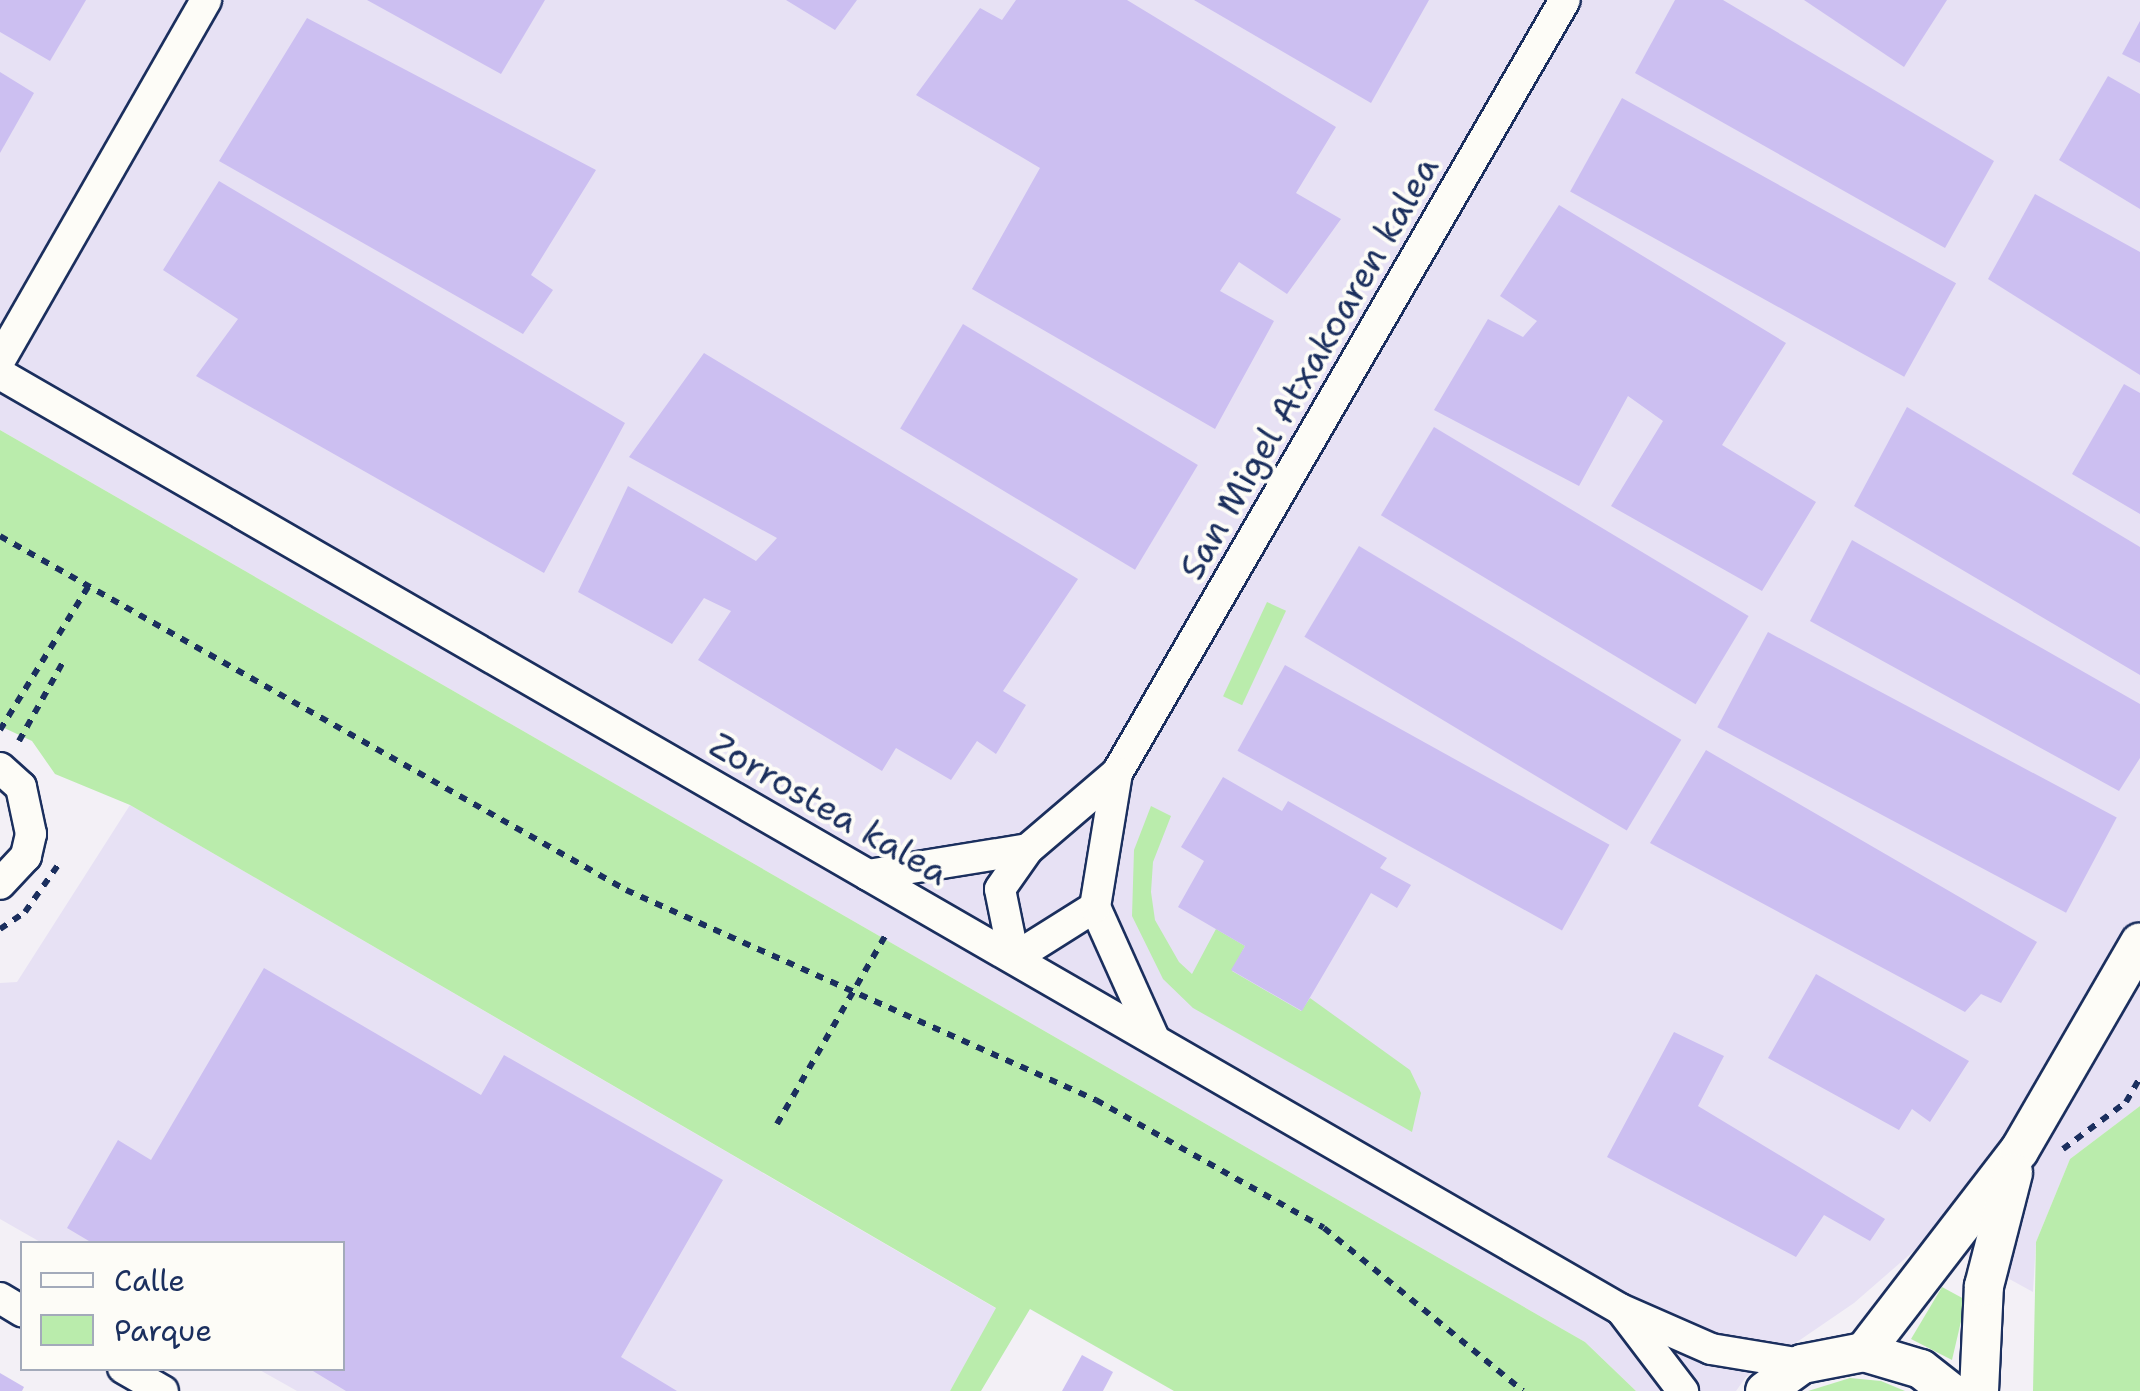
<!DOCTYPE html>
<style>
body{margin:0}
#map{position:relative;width:2140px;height:1391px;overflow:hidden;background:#f3f0f6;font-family:"Shantell Sans",sans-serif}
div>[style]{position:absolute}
.built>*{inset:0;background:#e7e1f4}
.green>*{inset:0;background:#baecac;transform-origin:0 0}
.building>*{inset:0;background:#ccbff1;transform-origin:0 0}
.path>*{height:6px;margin-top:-3px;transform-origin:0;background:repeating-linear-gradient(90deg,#1b2f5e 0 8px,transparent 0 16px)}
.roads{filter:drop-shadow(2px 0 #1b2f5e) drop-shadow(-2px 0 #1b2f5e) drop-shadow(0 2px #1b2f5e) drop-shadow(0 -2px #1b2f5e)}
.minor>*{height:30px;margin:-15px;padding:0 15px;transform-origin:15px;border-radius:15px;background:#fdfcf7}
.tertiary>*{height:38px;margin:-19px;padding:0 19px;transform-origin:19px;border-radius:19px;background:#fdfcf7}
span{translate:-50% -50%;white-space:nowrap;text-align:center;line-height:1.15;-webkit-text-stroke:8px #fdfcf7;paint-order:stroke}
.street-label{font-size:35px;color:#1b2f5e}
.legend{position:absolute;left:20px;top:1241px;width:325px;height:130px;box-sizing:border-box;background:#fdfcf7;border:2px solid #a3aaba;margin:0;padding:12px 18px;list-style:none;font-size:30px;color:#1b2f5e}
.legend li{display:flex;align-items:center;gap:20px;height:50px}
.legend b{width:50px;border:2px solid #a3aaba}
</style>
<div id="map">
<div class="built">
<div style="clip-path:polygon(0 0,2140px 0,2140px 1106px,2070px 1159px,2036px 1242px,2033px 1292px,1931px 1236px,1854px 1303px,1746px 1377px,1736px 1391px,1636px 1391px,1585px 1342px,0 430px)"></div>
<div style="clip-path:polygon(130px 805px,997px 1309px,950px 1391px,297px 1391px,258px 1369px,342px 1368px,342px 1244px,42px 1243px,0 1219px,0 983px,17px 982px)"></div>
</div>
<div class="green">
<div style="clip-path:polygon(0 430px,1585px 1342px,1636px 1391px,1174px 1391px,1030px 1309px,981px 1391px,950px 1391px,996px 1308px,130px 805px,55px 774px,32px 741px,0 726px)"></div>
<div style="left:1267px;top:602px;width:21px;height:104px;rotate:25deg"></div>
<div style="clip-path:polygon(1151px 806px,1171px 816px,1153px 862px,1151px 892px,1155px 920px,1179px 962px,1192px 974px,1216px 929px,1245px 946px,1232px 971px,1301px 1011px,1310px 998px,1410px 1070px,1421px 1093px,1412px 1132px,1193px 1008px,1163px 979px,1132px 916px,1134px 850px)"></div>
<div style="clip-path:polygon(2140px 1106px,2140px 1391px,2033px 1391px,2036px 1242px,2070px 1159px)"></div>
<div style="clip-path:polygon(1942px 1287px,1966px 1300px,1952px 1360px,1911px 1339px)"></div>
<div style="clip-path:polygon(1850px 1378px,1881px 1381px,1905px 1391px,1808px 1391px)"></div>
</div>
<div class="building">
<div style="clip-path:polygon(0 0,86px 0,50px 61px,0 32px)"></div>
<div style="clip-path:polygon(367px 0,545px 0,501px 74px)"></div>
<div style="clip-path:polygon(786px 0,857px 0,835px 30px)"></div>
<div style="clip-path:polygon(1016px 0,1127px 0,1336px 127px,1296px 193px,1341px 219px,1287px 294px,1239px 262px,1220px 291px,1274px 321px,1215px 429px,972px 289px,1040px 168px,916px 95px,980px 8px,1002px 20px)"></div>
<div style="clip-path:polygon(1194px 0,1429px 0,1371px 103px)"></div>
<div style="clip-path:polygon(1675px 0,1723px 0,1994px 161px,1945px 248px,1635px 73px)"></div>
<div style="clip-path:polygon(1804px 0,1947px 0,1904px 67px)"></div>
<div style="clip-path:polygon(307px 18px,596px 170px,531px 275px,553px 290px,523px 334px,219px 161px)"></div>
<div style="clip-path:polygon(2140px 21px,2140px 63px,2122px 54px)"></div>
<div style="clip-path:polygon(0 72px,34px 93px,0 153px)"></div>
<div style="clip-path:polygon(2108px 76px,2140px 94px,2140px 209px,2059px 160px)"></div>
<div style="left:1622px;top:98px;width:382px;height:107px;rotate:29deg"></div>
<div style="clip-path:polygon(219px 181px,625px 423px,544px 573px,196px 376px,238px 319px,163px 270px)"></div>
<div style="clip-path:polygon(2035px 194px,2140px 252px,2140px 375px,1988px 279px)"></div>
<div style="clip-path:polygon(1559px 205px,1786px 343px,1722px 445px,1816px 502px,1762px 591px,1611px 506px,1663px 421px,1628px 396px,1579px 486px,1434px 410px,1488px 319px,1523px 337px,1537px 321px,1500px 296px)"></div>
<div style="left:963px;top:324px;width:274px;height:122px;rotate:31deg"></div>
<div style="clip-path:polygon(704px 353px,1078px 579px,1003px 691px,1026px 705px,996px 754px,977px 741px,951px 780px,896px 748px,882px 771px,698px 660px,731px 611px,704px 598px,672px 644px,578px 592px,628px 486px,756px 561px,777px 538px,629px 457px)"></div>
<div style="clip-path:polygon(2124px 384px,2140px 393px,2140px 514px,2072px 474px)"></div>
<div style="clip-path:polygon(1907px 407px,2140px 547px,2140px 675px,1854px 506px)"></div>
<div style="left:1434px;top:427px;width:367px;height:103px;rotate:31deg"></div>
<div style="clip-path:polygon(1852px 540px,2140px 704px,2140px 758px,2119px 791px,1810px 621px)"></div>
<div style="left:1359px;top:546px;width:376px;height:106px;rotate:31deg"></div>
<div style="left:1768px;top:632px;width:395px;height:108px;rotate:28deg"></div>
<div style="left:1285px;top:665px;width:371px;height:98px;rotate:29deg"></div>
<div style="clip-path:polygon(1706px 750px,2037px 942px,2001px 1003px,1981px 994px,1965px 1012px,1650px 843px)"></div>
<div style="clip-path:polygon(1223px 777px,1282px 811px,1288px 801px,1387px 858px,1380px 868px,1411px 885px,1397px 908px,1371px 893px,1302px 1011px,1231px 970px,1245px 946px,1178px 907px,1204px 861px,1181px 847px)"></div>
<div style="clip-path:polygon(264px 968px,481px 1095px,504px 1055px,723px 1180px,621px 1357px,677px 1391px,346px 1391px,308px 1368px,342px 1368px,342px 1244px,94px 1244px,67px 1228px,118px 1140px,151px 1160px)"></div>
<div style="clip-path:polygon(1816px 974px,1969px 1061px,1930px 1122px,1912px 1109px,1899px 1130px,1768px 1058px)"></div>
<div style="clip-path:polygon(1674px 1032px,1724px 1056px,1698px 1106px,1885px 1219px,1870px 1241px,1824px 1215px,1796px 1257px,1607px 1157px)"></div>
<div style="clip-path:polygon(1082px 1355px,1113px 1372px,1103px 1391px,1062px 1391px)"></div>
<div style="clip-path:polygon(0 1373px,24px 1387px,22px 1391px,0 1391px)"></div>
</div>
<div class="path">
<div style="left:0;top:536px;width:719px;rotate:29.49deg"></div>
<div style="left:626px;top:890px;width:515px;rotate:24.08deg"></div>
<div style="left:1096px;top:1100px;width:261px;rotate:29.3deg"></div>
<div style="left:1324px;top:1228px;width:257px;rotate:39.3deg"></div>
<div style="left:0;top:730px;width:168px;rotate:-58.4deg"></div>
<div style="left:19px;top:741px;width:90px;rotate:-60.9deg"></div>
<div style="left:0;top:929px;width:30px;rotate:-34deg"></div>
<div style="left:25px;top:912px;width:62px;rotate:-54.8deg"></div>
<div style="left:777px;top:1124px;width:223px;rotate:-60.1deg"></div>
<div style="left:2063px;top:1149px;width:79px;rotate:-36.7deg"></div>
<div style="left:2126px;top:1102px;width:28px;rotate:-60deg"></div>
</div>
<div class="roads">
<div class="minor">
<div style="left:0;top:360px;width:415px;rotate:-60.2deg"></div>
<div style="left:0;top:374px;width:1870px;rotate:29.99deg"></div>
<div style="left:1620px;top:1309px;width:99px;rotate:23.7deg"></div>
<div style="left:1711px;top:1349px;width:92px;rotate:9.4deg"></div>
<div style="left:0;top:768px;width:28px;rotate:42deg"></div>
<div style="left:21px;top:787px;width:48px;rotate:78deg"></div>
<div style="left:31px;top:834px;width:23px;rotate:103deg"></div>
<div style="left:26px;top:856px;width:38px;rotate:133deg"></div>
<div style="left:868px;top:875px;width:162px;rotate:-9.2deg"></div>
<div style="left:1095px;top:907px;width:144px;rotate:65.8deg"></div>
<div style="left:1014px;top:958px;width:70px;rotate:-101.5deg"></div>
<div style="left:1000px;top:889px;width:49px;rotate:-55deg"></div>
<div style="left:1028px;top:849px;width:117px;rotate:-40.5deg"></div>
<div style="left:1117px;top:773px;width:893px;rotate:-59.91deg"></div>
<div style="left:1014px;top:958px;width:96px;rotate:-32.2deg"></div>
<div style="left:1095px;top:907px;width:136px;rotate:-80.7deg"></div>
<div style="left:0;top:1298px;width:26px;rotate:31deg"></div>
<div style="left:1622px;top:1311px;width:101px;rotate:52.7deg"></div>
<div style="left:123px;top:1368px;width:46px;rotate:29.9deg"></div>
</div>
<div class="tertiary">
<div style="left:1864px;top:1352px;width:254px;rotate:-52.4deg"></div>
<div style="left:2019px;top:1151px;width:241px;rotate:-59.9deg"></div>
<div style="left:1765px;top:1391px;width:46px;rotate:-36.1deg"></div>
<div style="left:1802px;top:1364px;width:63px;rotate:-11deg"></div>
<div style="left:1864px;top:1352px;width:59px;rotate:16.6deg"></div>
<div style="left:1921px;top:1369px;width:36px;rotate:38deg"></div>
<div style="left:1979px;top:1391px;width:105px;rotate:-87.3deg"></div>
<div style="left:1984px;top:1286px;width:117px;rotate:-75.6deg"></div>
</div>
</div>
<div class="street-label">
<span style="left:1309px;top:368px;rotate:-60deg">San Migel Atxakoaren kalea</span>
<span style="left:829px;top:809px;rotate:30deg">Zorrostea kalea</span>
</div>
<ul class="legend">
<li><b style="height:12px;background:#fdfcf7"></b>Calle</li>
<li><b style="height:28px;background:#baecac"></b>Parque</li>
</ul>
</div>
